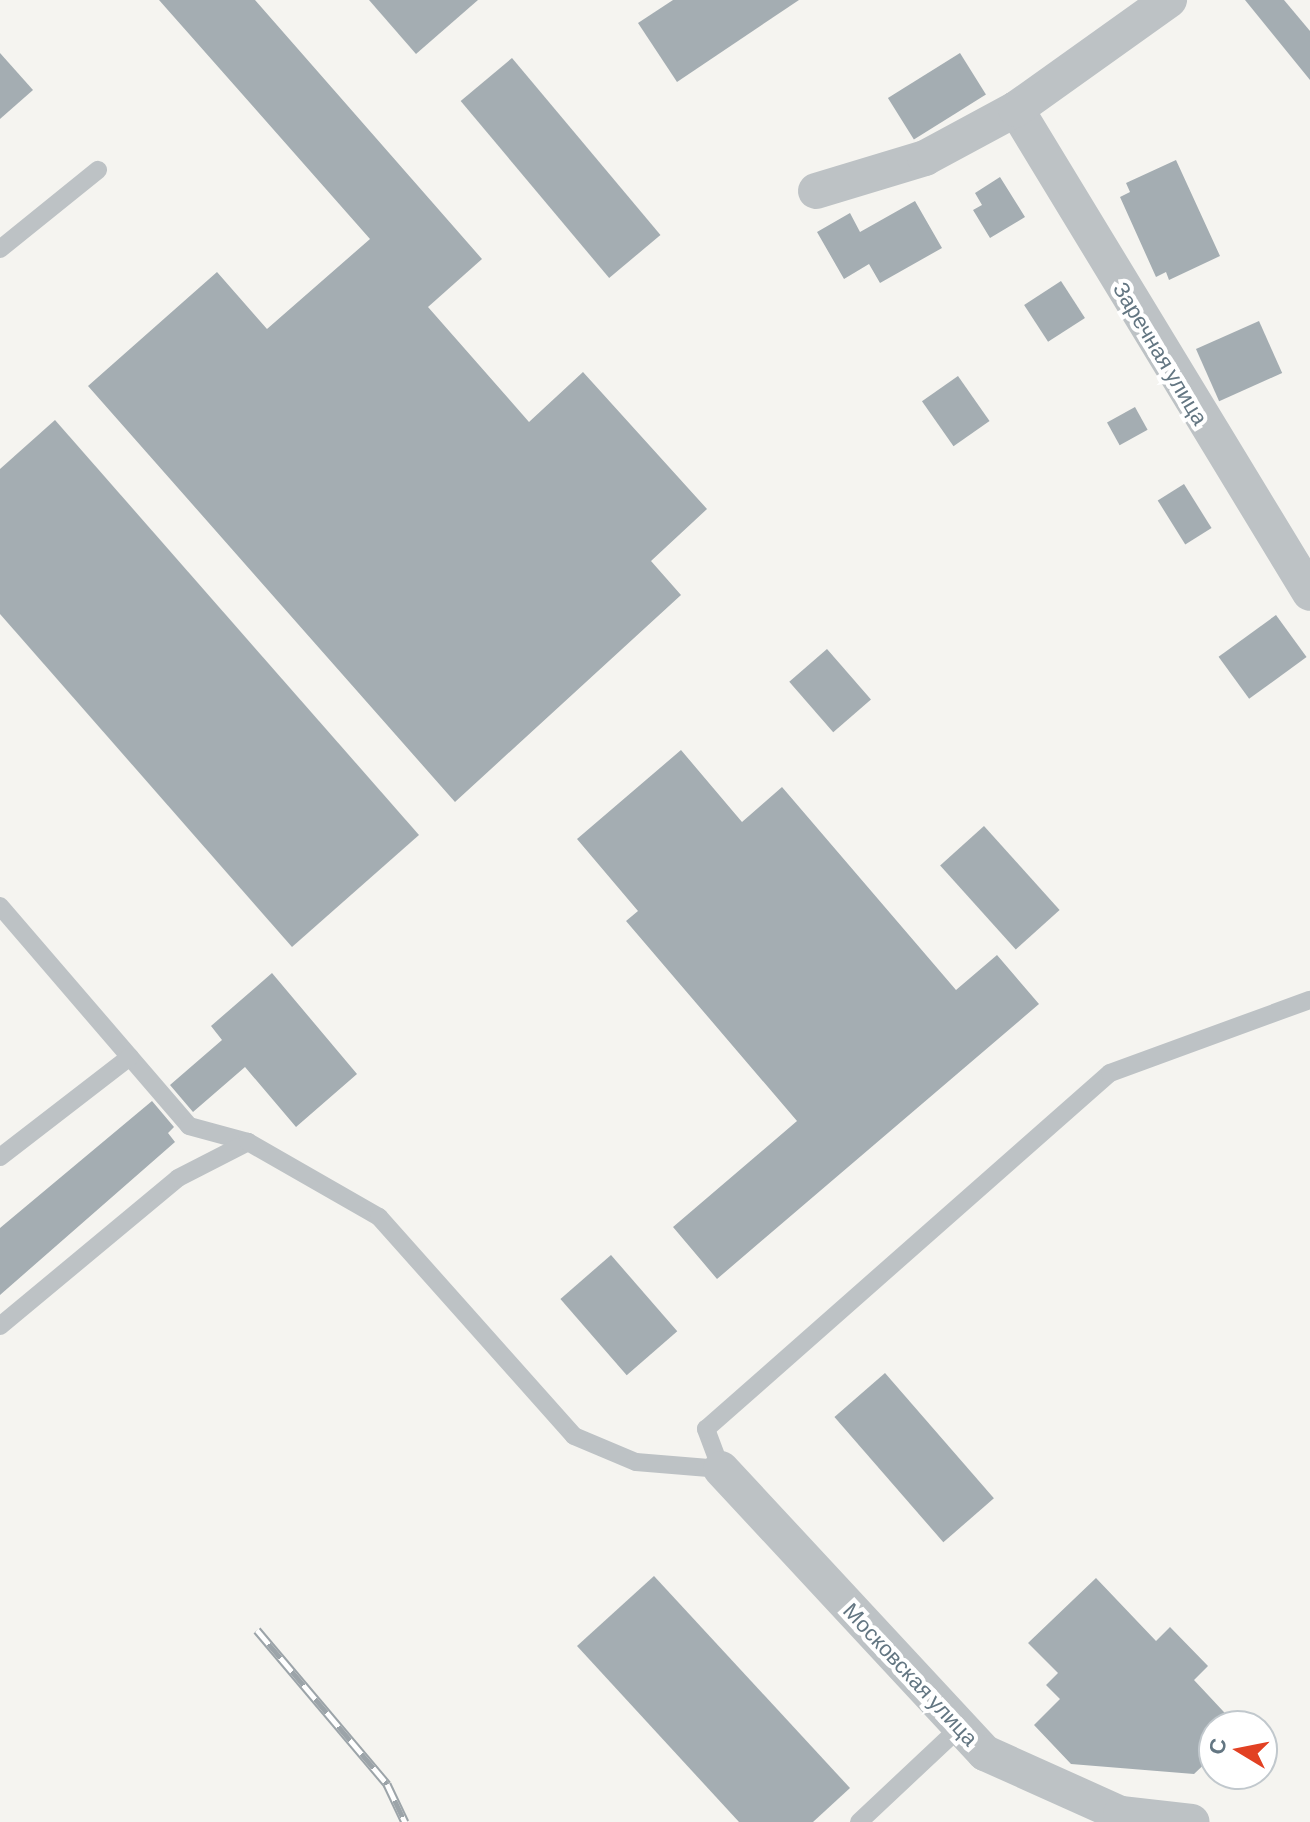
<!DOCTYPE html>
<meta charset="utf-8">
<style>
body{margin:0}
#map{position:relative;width:1310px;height:1822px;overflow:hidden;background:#f5f4f0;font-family:Barlow,sans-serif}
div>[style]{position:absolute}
.building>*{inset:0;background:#a4adb2;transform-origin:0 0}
.service>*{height:18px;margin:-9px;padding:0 9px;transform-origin:9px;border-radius:9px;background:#bdc2c5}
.minor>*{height:36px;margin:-18px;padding:0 18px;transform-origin:18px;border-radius:18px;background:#bdc2c5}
.rail>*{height:9px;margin-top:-4.5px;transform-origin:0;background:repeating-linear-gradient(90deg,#fff 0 18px,#9ca4a9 0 36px);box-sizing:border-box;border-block:2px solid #9ca4a9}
span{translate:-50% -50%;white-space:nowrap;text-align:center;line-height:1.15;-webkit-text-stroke:8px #fff;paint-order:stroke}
.street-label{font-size:22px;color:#637682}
.north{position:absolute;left:1198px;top:1710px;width:80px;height:80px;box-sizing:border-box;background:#fff;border:2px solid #c1c8cd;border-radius:50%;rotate:280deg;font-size:22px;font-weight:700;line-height:32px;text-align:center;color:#637682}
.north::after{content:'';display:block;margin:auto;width:28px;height:36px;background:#e24123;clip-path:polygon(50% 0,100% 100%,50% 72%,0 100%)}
</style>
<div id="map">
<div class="building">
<div style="clip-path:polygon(159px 0,255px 0,482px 259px,428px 307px,529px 422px,583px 372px,707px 509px,651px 561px,681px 595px,455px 802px,88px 386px,217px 272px,267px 329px,370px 239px)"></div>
<div style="clip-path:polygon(369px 0,478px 0,416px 54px)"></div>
<div style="clip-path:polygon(673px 0,799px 0,677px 82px,638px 23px)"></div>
<div style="clip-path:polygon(1245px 0,1284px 0,1310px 31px,1310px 80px)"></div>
<div style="clip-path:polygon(0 53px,33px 90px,0 119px)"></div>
<div style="left:960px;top:53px;width:49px;height:85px;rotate:58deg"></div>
<div style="left:512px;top:58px;width:231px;height:67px;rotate:50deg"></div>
<div style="clip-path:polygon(1176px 160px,1220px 256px,1169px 280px,1166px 272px,1156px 277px,1120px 197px,1130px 192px,1126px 183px)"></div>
<div style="clip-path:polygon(1000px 177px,1025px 217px,990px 238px,973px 210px,982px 205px,975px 193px)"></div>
<div style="clip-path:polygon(915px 201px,942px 248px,880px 283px,869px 264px,844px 279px,817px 232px,850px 213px,860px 232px)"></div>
<div style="left:1061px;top:281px;width:44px;height:44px;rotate:57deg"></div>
<div style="left:1259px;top:321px;width:57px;height:69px;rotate:66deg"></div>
<div style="left:958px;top:376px;width:55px;height:44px;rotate:55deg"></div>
<div style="left:1135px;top:407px;width:26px;height:32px;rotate:61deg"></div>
<div style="clip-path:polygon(55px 420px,419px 835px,292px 947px,0 614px,0 469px)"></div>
<div style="left:1184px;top:484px;width:52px;height:31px;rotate:58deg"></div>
<div style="left:1276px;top:615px;width:52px;height:71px;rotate:54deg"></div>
<div style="left:827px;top:649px;width:67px;height:50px;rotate:49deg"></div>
<div style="clip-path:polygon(681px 750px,742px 822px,782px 787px,956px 990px,997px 955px,1039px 1004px,717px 1279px,673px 1227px,797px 1121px,626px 921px,638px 911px,577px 839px)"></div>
<div style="left:984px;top:826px;width:113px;height:59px;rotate:48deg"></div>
<div style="clip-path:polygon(272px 973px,357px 1074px,296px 1127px,245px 1067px,193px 1112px,170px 1085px,222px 1040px,211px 1026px)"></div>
<div style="clip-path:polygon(152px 1101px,174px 1127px,168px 1133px,175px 1142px,0 1295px,0 1228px)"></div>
<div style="left:611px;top:1255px;width:101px;height:67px;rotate:49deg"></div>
<div style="left:885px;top:1373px;width:166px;height:67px;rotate:49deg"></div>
<div style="clip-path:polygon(654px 1576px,850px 1788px,813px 1822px,739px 1822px,577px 1646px)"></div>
<div style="clip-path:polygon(1096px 1578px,1156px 1641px,1170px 1627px,1208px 1666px,1194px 1680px,1237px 1726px,1214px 1726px,1214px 1755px,1194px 1774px,1071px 1764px,1034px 1725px,1060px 1699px,1046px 1685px,1058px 1673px,1028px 1643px)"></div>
</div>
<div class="service">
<div style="left:0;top:249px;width:126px;rotate:-38.9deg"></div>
<div style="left:0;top:906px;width:290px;rotate:49.3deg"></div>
<div style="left:189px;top:1126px;width:61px;rotate:15.2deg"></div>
<div style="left:0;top:1157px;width:164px;rotate:-37.6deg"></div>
<div style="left:0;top:1326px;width:231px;rotate:-39.7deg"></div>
<div style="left:178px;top:1178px;width:79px;rotate:-27.2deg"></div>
<div style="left:248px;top:1142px;width:151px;rotate:29.8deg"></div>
<div style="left:379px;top:1217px;width:293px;rotate:48.3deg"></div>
<div style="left:574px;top:1436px;width:67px;rotate:22.8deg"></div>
<div style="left:636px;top:1462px;width:85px;rotate:4.7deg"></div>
<div style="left:721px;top:1469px;width:43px;rotate:-110.6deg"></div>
<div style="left:706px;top:1429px;width:538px;rotate:-41.39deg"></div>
<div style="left:1110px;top:1073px;width:213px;rotate:-20.1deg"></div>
<div style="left:859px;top:1822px;width:139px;rotate:-43.2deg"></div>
</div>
<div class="minor">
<div style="left:1016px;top:109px;width:566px;rotate:58.72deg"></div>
<div style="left:816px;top:191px;width:114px;rotate:-16.8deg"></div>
<div style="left:925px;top:158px;width:103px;rotate:-28.3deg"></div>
<div style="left:1016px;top:109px;width:188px;rotate:-35.5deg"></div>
<div style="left:721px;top:1469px;width:388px;rotate:47.1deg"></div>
<div style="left:985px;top:1753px;width:149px;rotate:24.2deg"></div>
<div style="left:1121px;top:1814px;width:71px;rotate:6.4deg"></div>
</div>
<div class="rail">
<div style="left:257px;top:1630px;width:202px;rotate:49.8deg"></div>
<div style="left:387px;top:1784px;width:42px;rotate:64.7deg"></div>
</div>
<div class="street-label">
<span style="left:1161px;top:353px;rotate:59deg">Заречная улица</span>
<span style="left:911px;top:1674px;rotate:47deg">Московская улица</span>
</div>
<div class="north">С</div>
</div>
